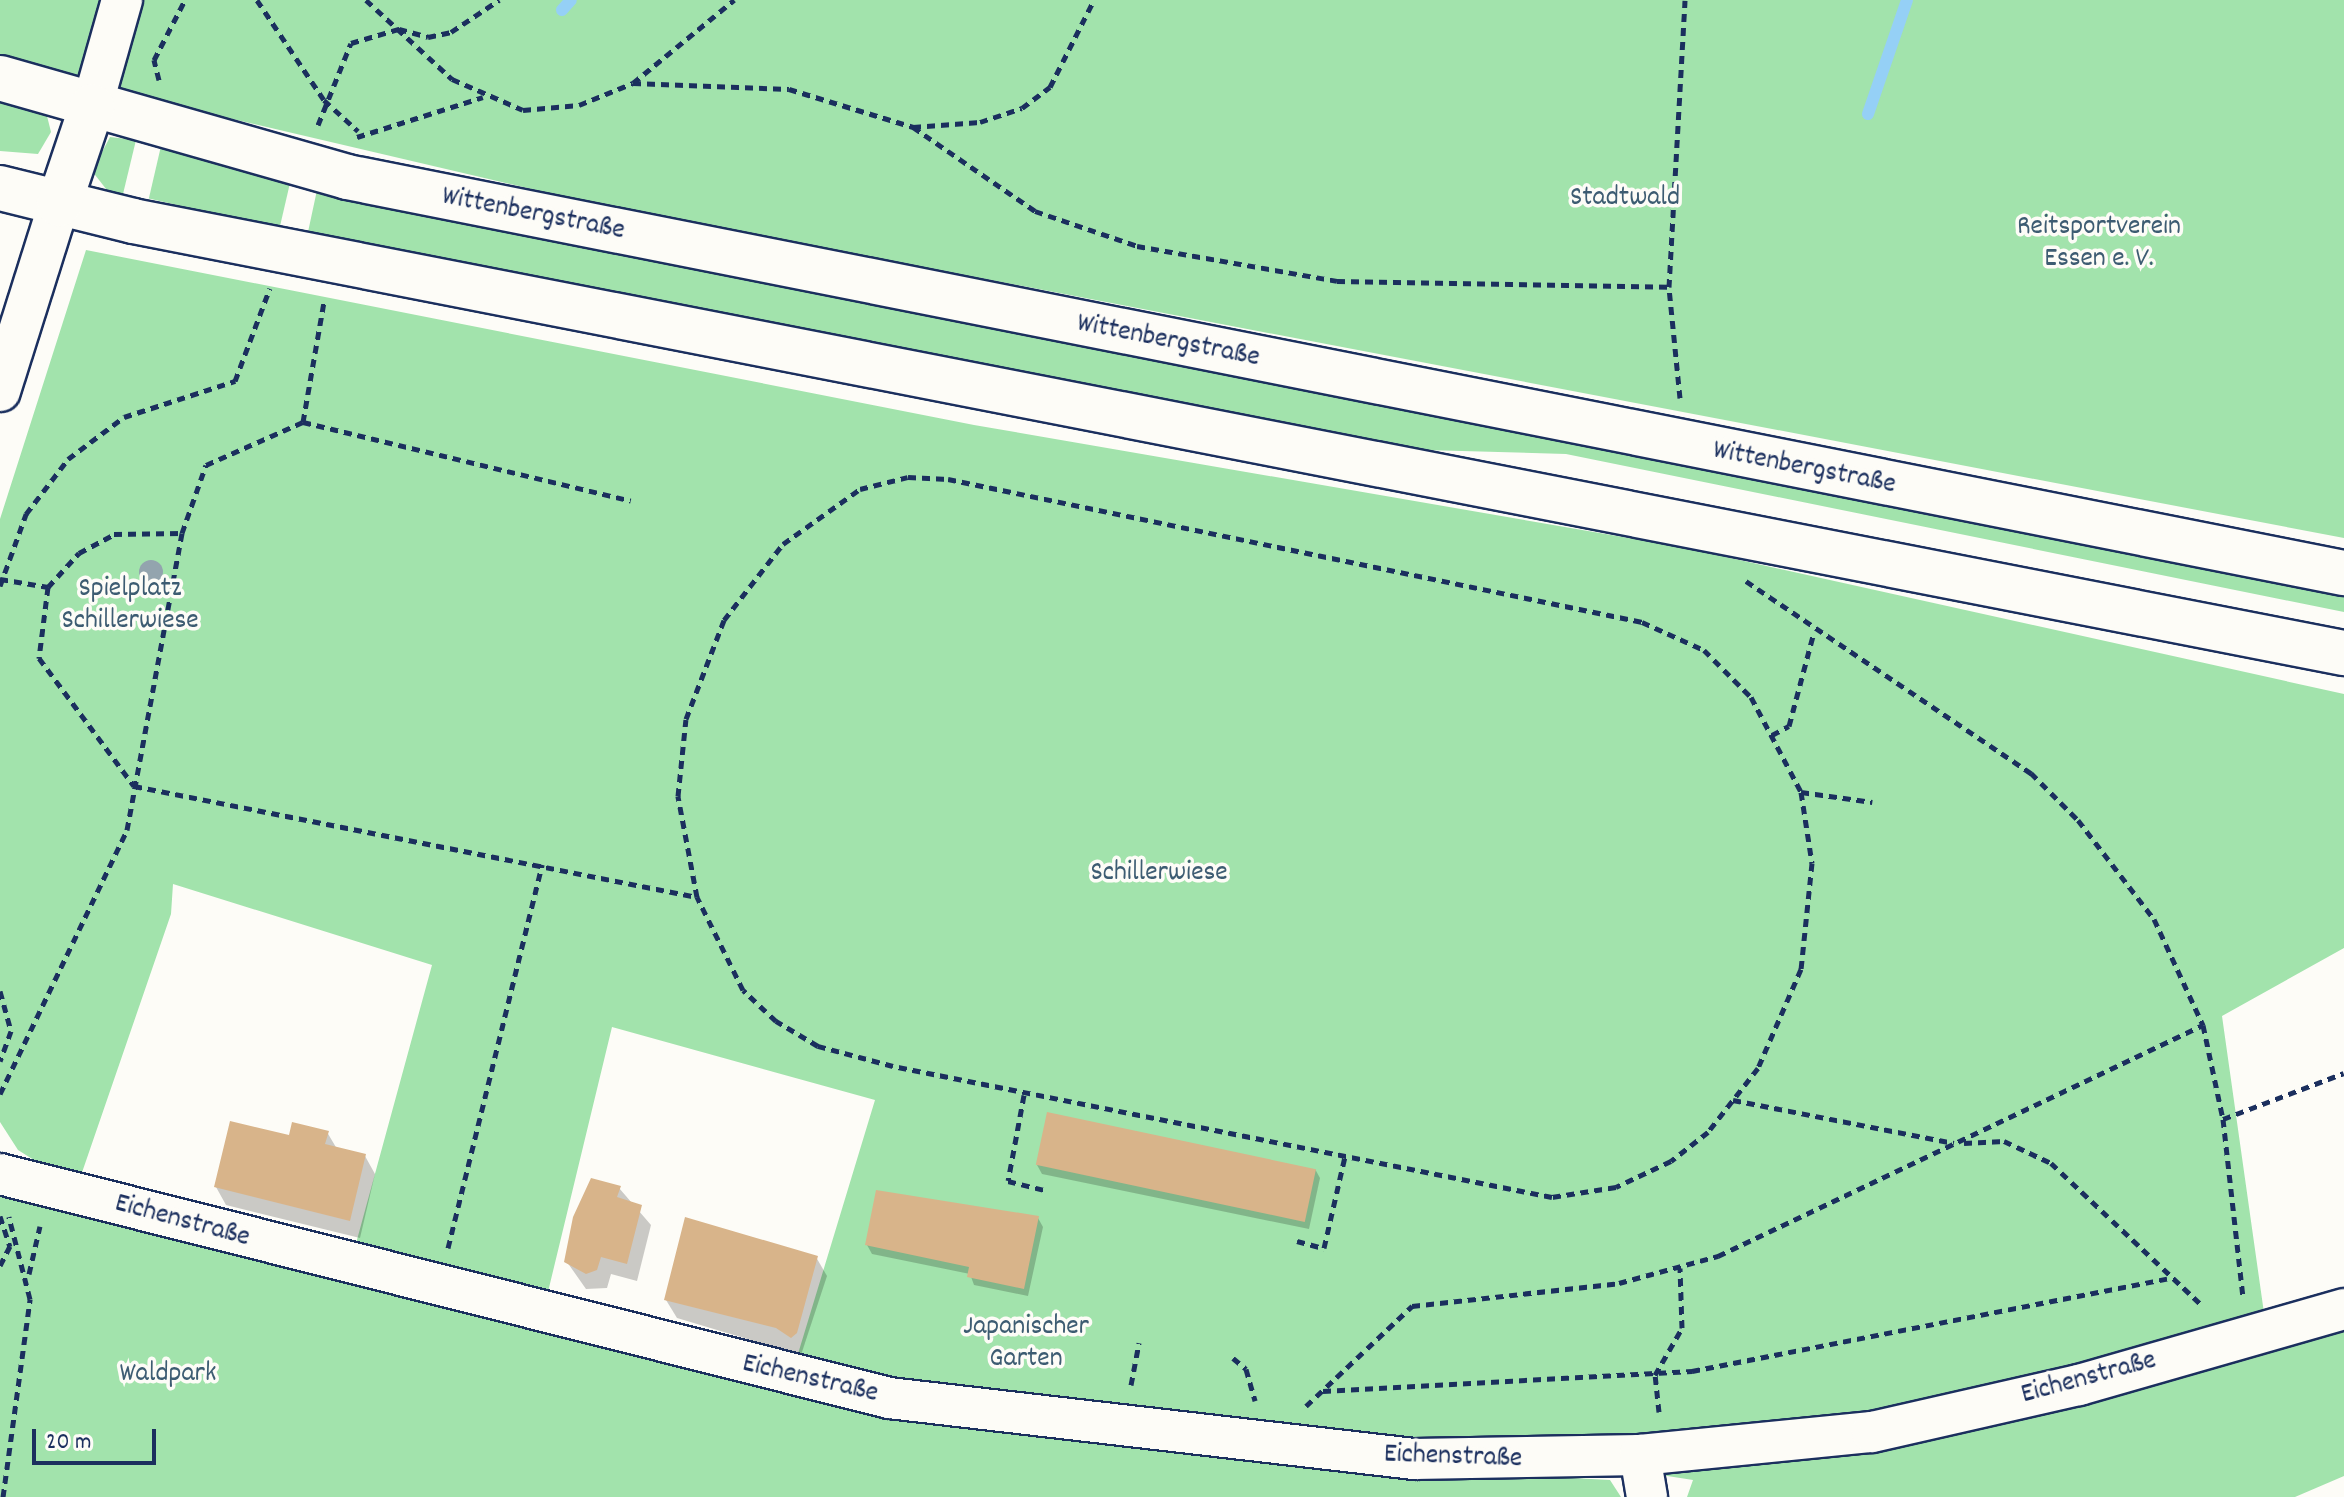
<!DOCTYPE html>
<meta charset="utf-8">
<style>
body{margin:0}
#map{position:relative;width:2344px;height:1497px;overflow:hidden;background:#fdfcf7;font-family:Dekko,sans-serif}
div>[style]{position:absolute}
.green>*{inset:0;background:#a2e3ac;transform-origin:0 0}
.shadow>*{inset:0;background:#0003}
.stream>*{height:12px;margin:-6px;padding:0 6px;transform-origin:6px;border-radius:6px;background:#95d0f6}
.building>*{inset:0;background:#d8b48a;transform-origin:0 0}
.path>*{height:5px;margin-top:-2.5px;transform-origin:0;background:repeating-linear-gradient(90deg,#1b2f5e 0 8px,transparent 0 14px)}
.roads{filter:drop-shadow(2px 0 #1b2f5e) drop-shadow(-2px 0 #1b2f5e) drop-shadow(0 2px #1b2f5e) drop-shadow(0 -2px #1b2f5e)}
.minor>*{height:40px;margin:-20px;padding:0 20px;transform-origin:20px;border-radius:20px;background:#fdfcf7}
.secondary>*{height:44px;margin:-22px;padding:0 22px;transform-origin:22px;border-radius:22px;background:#fdfcf7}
.trees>*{width:24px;height:24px;margin:-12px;border-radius:50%;background:#93a4ae}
span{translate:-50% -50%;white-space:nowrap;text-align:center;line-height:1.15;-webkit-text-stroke:7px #fdfcf7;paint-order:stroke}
.park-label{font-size:28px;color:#3d5c72}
.street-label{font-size:28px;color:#1b2f5e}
.scale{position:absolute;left:32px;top:1429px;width:124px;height:36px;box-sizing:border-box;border:4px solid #1b2f5e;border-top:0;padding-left:10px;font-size:24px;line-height:28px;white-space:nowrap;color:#1b2f5e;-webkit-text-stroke:6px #fdfcf7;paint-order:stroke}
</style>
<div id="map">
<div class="green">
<div style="clip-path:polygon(0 0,2344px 0,2344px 538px,613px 208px,19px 69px,0 61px)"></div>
<div style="clip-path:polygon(0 99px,47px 116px,51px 132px,38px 154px,0 151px)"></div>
<div style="clip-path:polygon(110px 137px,136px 140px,123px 194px,110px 194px,92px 171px)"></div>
<div style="left:161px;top:146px;width:134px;height:54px;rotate:13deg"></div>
<div style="clip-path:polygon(317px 190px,2344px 594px,2344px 612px,1566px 454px,1425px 450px,308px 232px)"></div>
<div style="clip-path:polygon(86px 250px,974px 425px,1681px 547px,2344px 694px,2344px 948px,2222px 1016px,2264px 1313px,2344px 1293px,2344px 1476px,2295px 1497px,1687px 1497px,1693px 1480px,1533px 1455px,794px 1367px,875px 1100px,612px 1027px,547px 1296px,355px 1247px,432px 965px,173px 884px,171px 914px,77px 1187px,18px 1150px,0 1122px,0 519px)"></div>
<div style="clip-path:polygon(0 1196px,803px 1389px,1111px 1445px,1264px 1462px,1610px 1480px,1621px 1497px,0 1497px)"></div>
</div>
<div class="shadow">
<div style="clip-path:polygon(327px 1132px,337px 1149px,365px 1156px,375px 1174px,360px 1238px,226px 1205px,216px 1187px,290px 1138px)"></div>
<div style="clip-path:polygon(1037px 1165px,1315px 1169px,1320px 1178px,1309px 1229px,1042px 1174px)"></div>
<div style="clip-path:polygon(619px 1188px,651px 1225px,637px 1281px,611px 1274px,607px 1288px,586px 1289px,567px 1262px)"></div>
<div style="clip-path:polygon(1038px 1218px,1043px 1227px,1028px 1296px,974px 1285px,970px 1274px,872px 1254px,867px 1245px)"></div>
<div style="clip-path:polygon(816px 1257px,827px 1276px,801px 1355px,677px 1318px,666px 1300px)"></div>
</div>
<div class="stream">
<div style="left:562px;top:10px;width:13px;rotate:-48deg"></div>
<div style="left:1868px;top:114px;width:120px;rotate:-71.1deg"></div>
</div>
<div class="building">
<div style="left:1047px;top:1112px;width:275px;height:54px;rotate:12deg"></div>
<div style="clip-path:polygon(230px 1121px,289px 1135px,292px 1122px,329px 1131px,325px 1144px,366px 1154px,350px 1221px,214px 1187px)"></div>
<div style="clip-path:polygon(591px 1178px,621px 1186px,617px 1197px,642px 1205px,627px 1264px,601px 1257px,597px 1270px,586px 1274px,564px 1262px,573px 1217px)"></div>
<div style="clip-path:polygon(876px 1190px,1039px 1216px,1024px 1289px,967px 1277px,969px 1267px,865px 1245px)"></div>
<div style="clip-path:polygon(685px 1217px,818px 1256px,797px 1333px,791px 1338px,776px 1328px,664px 1300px)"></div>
</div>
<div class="path">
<div style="left:257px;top:0;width:120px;rotate:56.2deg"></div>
<div style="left:324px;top:100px;width:46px;rotate:42.4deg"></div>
<div style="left:366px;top:0;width:117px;rotate:42.6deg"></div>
<div style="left:452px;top:79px;width:77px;rotate:23.6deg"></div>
<div style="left:523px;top:110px;width:56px;rotate:-5.1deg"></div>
<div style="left:579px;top:105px;width:58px;rotate:-22.2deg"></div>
<div style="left:633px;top:83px;width:156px;rotate:2.2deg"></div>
<div style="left:789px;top:89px;width:130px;rotate:17deg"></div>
<div style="left:913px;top:127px;width:148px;rotate:34.5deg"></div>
<div style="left:1035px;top:211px;width:108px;rotate:18.9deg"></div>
<div style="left:1137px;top:246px;width:203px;rotate:9.9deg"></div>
<div style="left:1337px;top:281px;width:332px;rotate:1deg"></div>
<div style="left:159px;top:80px;width:21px;rotate:-104deg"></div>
<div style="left:154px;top:60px;width:68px;rotate:-62.7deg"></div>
<div style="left:633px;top:83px;width:131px;rotate:-39.4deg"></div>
<div style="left:318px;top:125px;width:88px;rotate:-68.1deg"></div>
<div style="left:351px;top:43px;width:50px;rotate:-16.3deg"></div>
<div style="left:399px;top:29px;width:30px;rotate:15deg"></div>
<div style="left:428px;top:37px;width:24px;rotate:-12deg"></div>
<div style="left:451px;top:32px;width:58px;rotate:-33.7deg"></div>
<div style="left:913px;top:127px;width:67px;rotate:-4.3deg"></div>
<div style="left:980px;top:122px;width:44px;rotate:-18.4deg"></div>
<div style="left:1022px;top:108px;width:35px;rotate:-37deg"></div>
<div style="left:1050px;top:87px;width:97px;rotate:-63.2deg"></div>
<div style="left:357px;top:137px;width:132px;rotate:-17.6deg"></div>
<div style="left:1680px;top:398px;width:112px;rotate:-95.7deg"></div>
<div style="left:1669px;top:287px;width:287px;rotate:-86.8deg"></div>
<div style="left:303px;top:422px;width:122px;rotate:-80.1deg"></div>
<div style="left:908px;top:477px;width:40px;rotate:2.9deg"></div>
<div style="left:948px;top:479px;width:709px;rotate:11.64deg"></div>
<div style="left:1642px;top:622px;width:68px;rotate:24.3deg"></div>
<div style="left:1704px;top:650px;width:66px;rotate:45deg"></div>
<div style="left:1751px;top:697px;width:107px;rotate:62.2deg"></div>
<div style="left:1801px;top:792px;width:72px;rotate:81.2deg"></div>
<div style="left:1812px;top:863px;width:107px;rotate:95.9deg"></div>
<div style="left:1801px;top:969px;width:108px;rotate:113.5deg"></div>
<div style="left:1758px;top:1068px;width:81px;rotate:128deg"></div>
<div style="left:1708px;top:1132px;width:47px;rotate:141.9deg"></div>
<div style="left:1671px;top:1161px;width:61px;rotate:154.7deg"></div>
<div style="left:1616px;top:1187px;width:65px;rotate:171.1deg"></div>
<div style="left:1552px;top:1197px;width:672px;rotate:-168.76deg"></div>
<div style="left:893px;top:1066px;width:78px;rotate:-165.1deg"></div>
<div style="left:818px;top:1046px;width:49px;rotate:-149.2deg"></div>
<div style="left:776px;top:1021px;width:45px;rotate:-136.8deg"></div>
<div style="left:743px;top:990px;width:104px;rotate:-116.3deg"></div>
<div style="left:697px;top:897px;width:103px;rotate:-100.7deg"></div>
<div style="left:678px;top:796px;width:77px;rotate:-84.1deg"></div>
<div style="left:686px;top:719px;width:106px;rotate:-69deg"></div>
<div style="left:724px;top:620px;width:96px;rotate:-52.2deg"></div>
<div style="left:783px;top:544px;width:95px;rotate:-35.5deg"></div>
<div style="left:860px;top:489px;width:49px;rotate:-14deg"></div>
<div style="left:0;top:579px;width:49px;rotate:9.5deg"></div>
<div style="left:48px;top:587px;width:72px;rotate:97.2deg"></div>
<div style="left:39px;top:658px;width:159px;rotate:53.4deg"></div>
<div style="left:134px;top:786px;width:574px;rotate:11.15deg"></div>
<div style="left:1746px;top:581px;width:344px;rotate:34deg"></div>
<div style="left:2031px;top:773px;width:66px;rotate:45deg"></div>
<div style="left:2078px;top:820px;width:125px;rotate:52.5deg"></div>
<div style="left:2154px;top:919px;width:117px;rotate:65.2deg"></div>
<div style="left:2203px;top:1025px;width:96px;rotate:78deg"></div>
<div style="left:2223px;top:1119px;width:178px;rotate:83.6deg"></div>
<div style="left:0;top:586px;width:77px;rotate:-70.1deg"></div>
<div style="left:26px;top:514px;width:69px;rotate:-52.6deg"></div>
<div style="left:68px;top:459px;width:70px;rotate:-36.9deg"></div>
<div style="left:124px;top:417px;width:117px;rotate:-18deg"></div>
<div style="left:235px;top:381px;width:99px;rotate:-69.4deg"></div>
<div style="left:48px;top:587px;width:46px;rotate:-47.6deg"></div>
<div style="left:79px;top:553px;width:40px;rotate:-28deg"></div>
<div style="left:114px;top:534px;width:68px;rotate:-0.8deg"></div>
<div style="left:1772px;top:735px;width:19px;rotate:-28deg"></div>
<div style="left:1789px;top:726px;width:97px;rotate:-75.1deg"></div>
<div style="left:1801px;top:792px;width:72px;rotate:8deg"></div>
<div style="left:0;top:991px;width:41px;rotate:74.6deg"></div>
<div style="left:11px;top:1031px;width:32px;rotate:110deg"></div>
<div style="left:0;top:1094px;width:293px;rotate:-64.3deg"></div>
<div style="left:127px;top:830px;width:302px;rotate:-79.5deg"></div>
<div style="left:182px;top:533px;width:72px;rotate:-70.6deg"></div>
<div style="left:206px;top:465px;width:106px;rotate:-23.9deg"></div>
<div style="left:303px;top:422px;width:337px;rotate:13.5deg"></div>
<div style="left:1024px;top:1095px;width:87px;rotate:100.5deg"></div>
<div style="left:1008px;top:1181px;width:38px;rotate:14deg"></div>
<div style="left:1733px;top:1100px;width:225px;rotate:11deg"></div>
<div style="left:2223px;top:1119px;width:129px;rotate:-20.8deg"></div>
<div style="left:1964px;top:1143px;width:40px;rotate:-2.9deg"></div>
<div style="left:2004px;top:1141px;width:52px;rotate:25.1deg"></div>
<div style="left:2051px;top:1163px;width:209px;rotate:43.3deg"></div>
<div style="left:0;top:1216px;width:32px;rotate:72deg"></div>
<div style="left:10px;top:1246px;width:22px;rotate:117deg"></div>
<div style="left:1297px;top:1241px;width:28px;rotate:15deg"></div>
<div style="left:1324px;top:1248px;width:94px;rotate:-77.1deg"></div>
<div style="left:448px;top:1248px;width:395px;rotate:-76.2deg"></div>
<div style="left:29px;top:1274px;width:49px;rotate:-77.1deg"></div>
<div style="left:1233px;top:1358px;width:17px;rotate:40deg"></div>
<div style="left:1246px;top:1369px;width:33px;rotate:74deg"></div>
<div style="left:1131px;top:1385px;width:43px;rotate:-79.2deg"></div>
<div style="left:1323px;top:1391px;width:370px;rotate:-3.1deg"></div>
<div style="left:1692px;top:1371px;width:484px;rotate:-11deg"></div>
<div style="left:1306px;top:1406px;width:146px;rotate:-43.3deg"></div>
<div style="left:1412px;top:1306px;width:208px;rotate:-6.3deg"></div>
<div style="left:1619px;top:1283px;width:103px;rotate:-15.3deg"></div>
<div style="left:1718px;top:1256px;width:537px;rotate:-25.47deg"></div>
<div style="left:1659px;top:1412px;width:37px;rotate:-96deg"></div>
<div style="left:1655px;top:1375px;width:54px;rotate:-60.1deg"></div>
<div style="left:1682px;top:1328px;width:60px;rotate:-91.9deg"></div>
<div style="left:3px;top:1497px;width:200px;rotate:-82.2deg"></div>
<div style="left:30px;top:1299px;width:85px;rotate:-104.4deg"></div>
</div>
<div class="roads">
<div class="minor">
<div style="left:92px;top:106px;width:110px;rotate:-74.2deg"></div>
<div style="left:0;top:391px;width:196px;rotate:-72.5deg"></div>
<div style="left:0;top:1174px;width:917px;rotate:14.14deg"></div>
<div style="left:889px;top:1398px;width:529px;rotate:6.63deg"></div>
<div style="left:1414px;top:1459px;width:226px;rotate:-1deg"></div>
<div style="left:1640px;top:1455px;width:233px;rotate:-5.7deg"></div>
<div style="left:1872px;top:1432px;width:212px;rotate:-12.8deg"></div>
<div style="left:2079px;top:1385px;width:276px;rotate:-16deg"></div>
<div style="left:1640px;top:1455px;width:43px;rotate:80.5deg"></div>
</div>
<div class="secondary">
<div style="left:0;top:78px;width:361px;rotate:15.9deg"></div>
<div style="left:347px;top:177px;width:2036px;rotate:11.22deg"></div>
<div style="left:0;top:188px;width:137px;rotate:13.9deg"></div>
<div style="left:133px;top:221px;width:2253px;rotate:11.06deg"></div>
<div style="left:59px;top:204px;width:103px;rotate:-71.4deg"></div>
</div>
</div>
<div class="trees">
<div style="left:151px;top:572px"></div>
</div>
<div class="park-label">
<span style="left:1625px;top:199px">Stadtwald</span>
<span style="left:2099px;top:244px">Reitsportverein<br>Essen e. V.</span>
<span style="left:130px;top:606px">Spielplatz<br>Schillerwiese</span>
<span style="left:1159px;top:874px">Schillerwiese</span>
<span style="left:1026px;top:1344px">Japanischer<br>Garten</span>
<span style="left:168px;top:1375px">Waldpark</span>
</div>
<div class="street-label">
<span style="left:533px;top:215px;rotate:11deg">Wittenbergstraße</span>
<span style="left:1168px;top:342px;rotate:11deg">Wittenbergstraße</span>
<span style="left:1804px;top:469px;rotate:11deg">Wittenbergstraße</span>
<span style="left:182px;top:1222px;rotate:15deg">Eichenstraße</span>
<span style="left:2089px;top:1379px;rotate:-15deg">Eichenstraße</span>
<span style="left:810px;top:1380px;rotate:13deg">Eichenstraße</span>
<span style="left:1453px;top:1458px;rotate:2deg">Eichenstraße</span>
</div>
<div class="scale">20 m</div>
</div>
